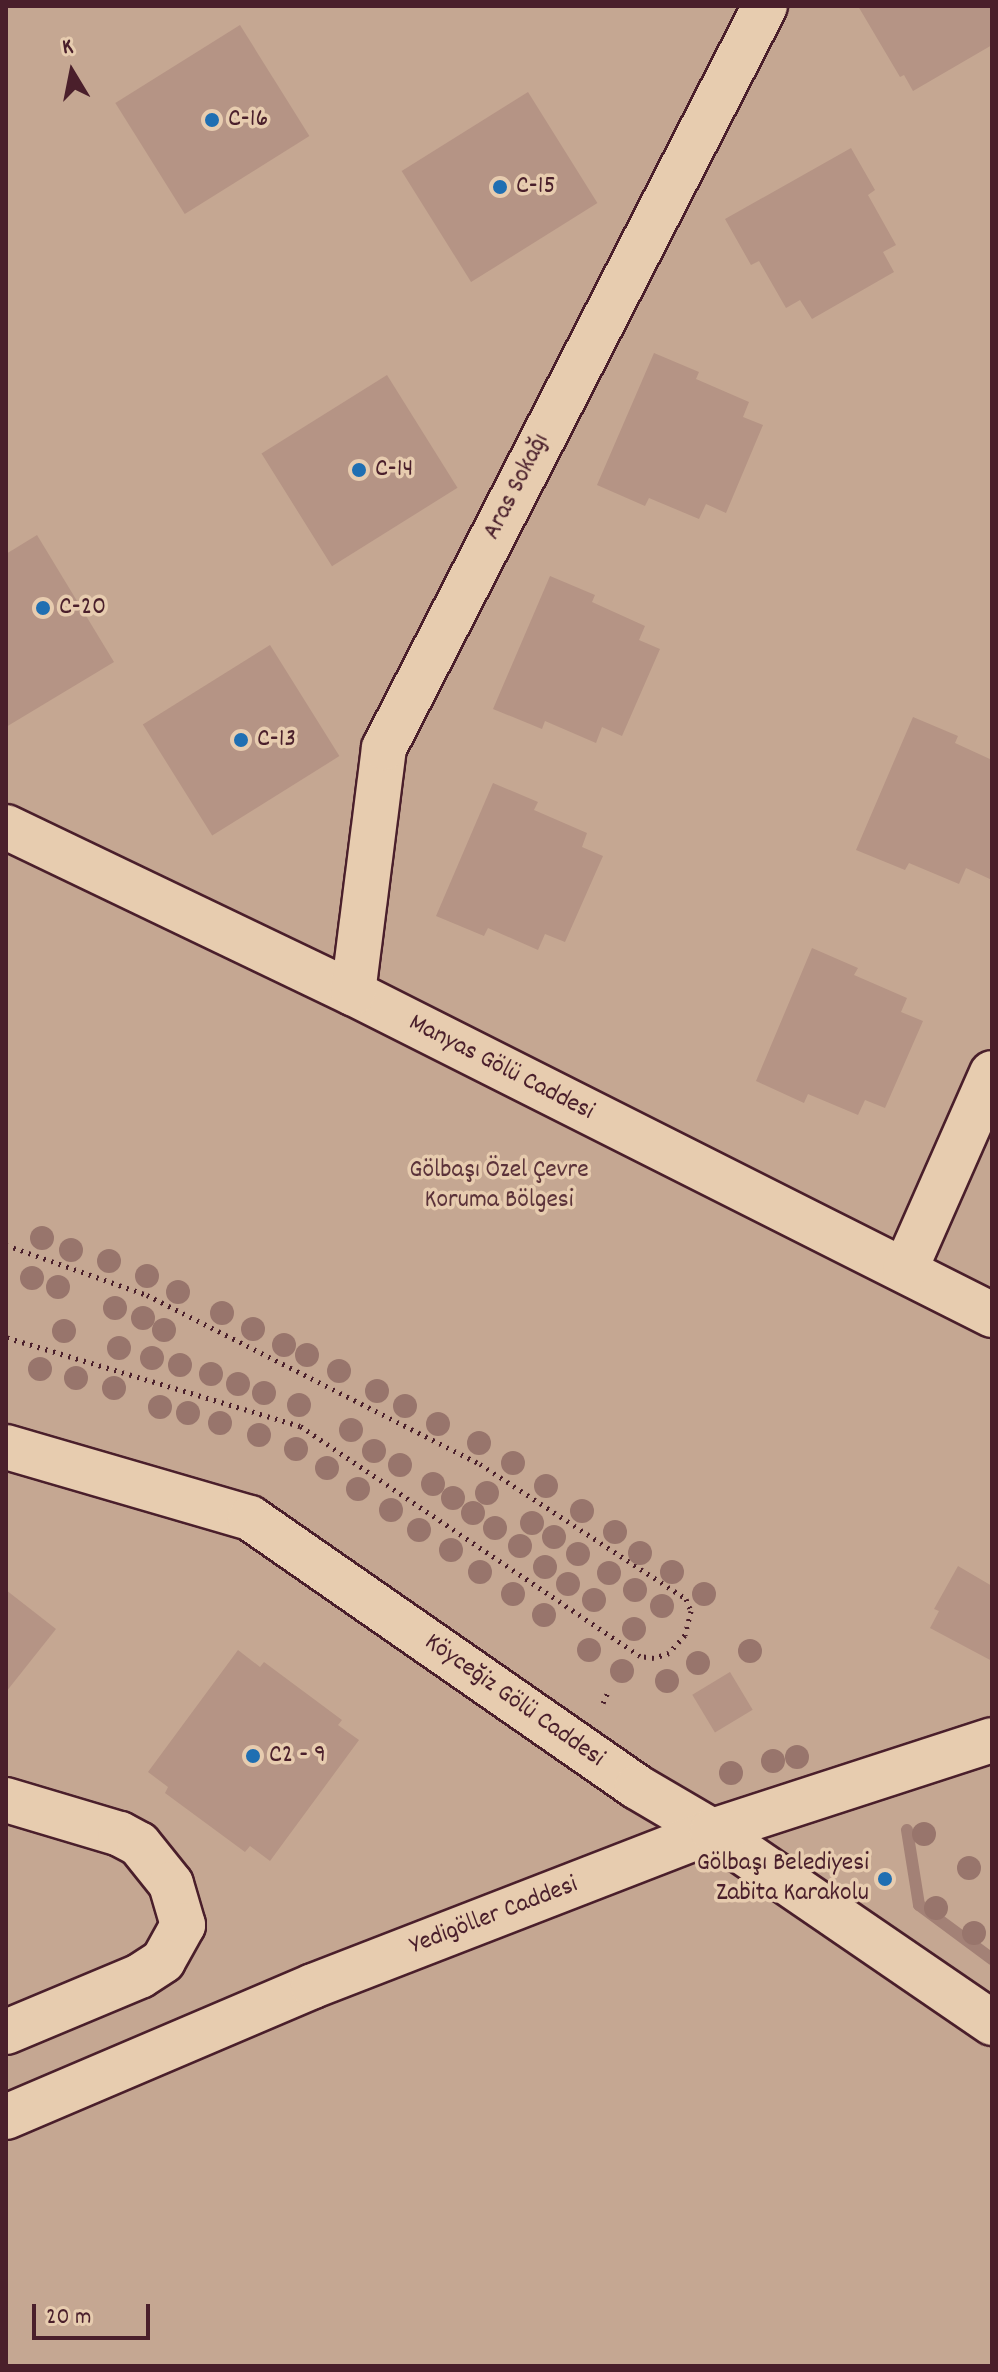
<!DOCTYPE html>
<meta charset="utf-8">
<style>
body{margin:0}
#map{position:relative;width:998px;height:2372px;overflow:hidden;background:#e1c5aa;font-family:Dekko,sans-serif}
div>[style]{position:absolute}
.green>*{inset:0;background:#c5a792;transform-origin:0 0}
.stream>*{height:12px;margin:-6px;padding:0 6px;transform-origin:6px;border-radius:6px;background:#a38176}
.building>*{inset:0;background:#b59485;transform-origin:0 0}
.path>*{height:5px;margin-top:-2.5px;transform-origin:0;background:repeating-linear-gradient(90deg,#4a1f2b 0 2px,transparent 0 8px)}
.roads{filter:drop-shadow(2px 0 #4a1f2b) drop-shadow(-2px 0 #4a1f2b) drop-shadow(0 2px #4a1f2b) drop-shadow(0 -2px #4a1f2b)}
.minor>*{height:44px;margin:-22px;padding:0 22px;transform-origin:22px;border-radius:22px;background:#e7ccaf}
.trees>*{width:24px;height:24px;margin:-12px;border-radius:50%;background:#98756c}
.dots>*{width:22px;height:22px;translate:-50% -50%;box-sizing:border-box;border:4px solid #e7ccaf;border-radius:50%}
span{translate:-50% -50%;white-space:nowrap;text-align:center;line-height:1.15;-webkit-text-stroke:7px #e7ccaf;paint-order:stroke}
.poi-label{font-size:26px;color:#4a1f2b}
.left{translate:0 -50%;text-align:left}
.right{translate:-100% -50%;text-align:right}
.street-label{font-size:26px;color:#4a1f2b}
.park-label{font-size:26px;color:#5c333a}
.frame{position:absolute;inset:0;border:8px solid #4a1f2b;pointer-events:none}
.north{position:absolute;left:32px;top:32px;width:80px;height:80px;-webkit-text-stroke:6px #e7ccaf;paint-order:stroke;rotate:350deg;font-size:22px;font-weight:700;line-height:32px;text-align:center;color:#4a1f2b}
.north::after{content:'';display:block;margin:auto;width:28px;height:36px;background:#4a1f2b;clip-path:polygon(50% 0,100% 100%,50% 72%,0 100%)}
.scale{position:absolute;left:32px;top:2304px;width:118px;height:36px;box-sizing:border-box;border:4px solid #4a1f2b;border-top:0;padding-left:10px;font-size:24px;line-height:28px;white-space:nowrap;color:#4a1f2b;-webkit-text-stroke:6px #e7ccaf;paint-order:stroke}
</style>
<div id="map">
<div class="green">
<div style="left:6px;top:6px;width:986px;height:2360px"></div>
</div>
<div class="stream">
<div style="left:907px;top:1830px;width:76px;rotate:80.9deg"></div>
<div style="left:919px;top:1905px;width:91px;rotate:36.5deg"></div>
</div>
<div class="building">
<div style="clip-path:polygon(858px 6px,992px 6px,992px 45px,913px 91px,904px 75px,900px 77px)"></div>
<div style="left:240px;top:25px;width:131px;height:147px;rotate:58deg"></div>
<div style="left:528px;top:92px;width:131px;height:149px;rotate:58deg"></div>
<div style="clip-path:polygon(851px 148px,875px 190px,868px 195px,896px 245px,883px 252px,894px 272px,812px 319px,800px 300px,786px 308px,759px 261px,751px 265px,725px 219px)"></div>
<div style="clip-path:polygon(654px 353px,699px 372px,696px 379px,749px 402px,743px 417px,763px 425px,726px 513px,706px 504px,699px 519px,649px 498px,645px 506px,597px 485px)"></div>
<div style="left:387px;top:375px;width:133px;height:148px;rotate:58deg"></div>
<div style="clip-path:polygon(37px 535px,114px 662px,6px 727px,6px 554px)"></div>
<div style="clip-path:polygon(550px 576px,595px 595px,592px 602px,645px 626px,639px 640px,660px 649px,622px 736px,602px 727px,596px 743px,545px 721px,542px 729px,493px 709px)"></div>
<div style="left:270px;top:645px;width:131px;height:150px;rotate:58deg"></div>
<div style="clip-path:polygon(913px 717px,958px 736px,955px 743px,992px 760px,992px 880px,966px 868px,959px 884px,909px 863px,905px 870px,856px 850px)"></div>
<div style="clip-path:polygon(493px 783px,538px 802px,534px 810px,587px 833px,582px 847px,603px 856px,565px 942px,545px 934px,538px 950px,488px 928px,484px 936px,436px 916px)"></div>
<div style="clip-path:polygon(812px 948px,858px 968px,854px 975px,907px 998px,901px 1012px,923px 1021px,885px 1108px,865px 1100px,858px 1115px,808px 1094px,804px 1103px,756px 1081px)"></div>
<div style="clip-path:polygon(958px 1566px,992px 1586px,992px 1661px,930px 1628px,939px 1611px,934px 1609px)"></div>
<div style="clip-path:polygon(6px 1590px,56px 1629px,6px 1692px)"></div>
<div style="clip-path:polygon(238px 1650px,260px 1667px,264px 1662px,342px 1720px,338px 1725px,359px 1740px,270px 1861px,250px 1846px,245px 1852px,165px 1793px,168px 1787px,148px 1772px)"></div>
<div style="left:730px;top:1672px;width:44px;height:44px;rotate:59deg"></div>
</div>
<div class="path">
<div style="left:6px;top:1245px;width:150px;rotate:19.5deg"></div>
<div style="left:147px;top:1295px;width:373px;rotate:26.9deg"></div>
<div style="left:480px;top:1464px;width:246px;rotate:33.2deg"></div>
<div style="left:686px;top:1599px;width:13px;rotate:67deg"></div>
<div style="left:691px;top:1611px;width:25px;rotate:104deg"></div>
<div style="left:685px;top:1635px;width:24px;rotate:132deg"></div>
<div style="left:669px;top:1653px;width:16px;rotate:162deg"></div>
<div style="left:654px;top:1658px;width:14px;rotate:-172deg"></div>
<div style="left:640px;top:1656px;width:410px;rotate:-145.9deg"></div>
<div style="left:300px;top:1426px;width:307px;rotate:-163.2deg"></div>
<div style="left:603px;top:1703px;width:12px;rotate:-66deg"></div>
</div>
<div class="roads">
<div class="minor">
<div style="left:6px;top:827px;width:385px;rotate:25.6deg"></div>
<div style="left:353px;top:993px;width:716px;rotate:26.74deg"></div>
<div style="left:353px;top:993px;width:247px;rotate:-82.8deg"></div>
<div style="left:384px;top:748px;width:834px;rotate:-62.82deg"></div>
<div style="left:905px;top:1270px;width:215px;rotate:-66.2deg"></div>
<div style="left:6px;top:1447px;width:254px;rotate:16.2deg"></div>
<div style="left:250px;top:1518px;width:471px;rotate:34.8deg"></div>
<div style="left:637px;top:1787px;width:87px;rotate:30.4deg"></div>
<div style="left:712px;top:1831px;width:340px;rotate:34.4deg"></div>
<div style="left:6px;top:1800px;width:119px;rotate:16.6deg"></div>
<div style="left:120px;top:1834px;width:21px;rotate:28deg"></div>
<div style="left:139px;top:1844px;width:51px;rotate:51.3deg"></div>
<div style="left:171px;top:1884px;width:43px;rotate:73.7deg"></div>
<div style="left:183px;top:1925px;width:41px;rotate:119.1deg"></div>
<div style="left:163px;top:1961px;width:27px;rotate:147deg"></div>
<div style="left:140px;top:1976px;width:145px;rotate:157.3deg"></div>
<div style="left:6px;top:2117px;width:334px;rotate:-23.1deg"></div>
<div style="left:313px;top:1986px;width:428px;rotate:-21.2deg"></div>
<div style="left:712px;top:1831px;width:294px;rotate:-18deg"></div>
</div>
</div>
<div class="trees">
<div style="left:42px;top:1238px"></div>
<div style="left:71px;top:1250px"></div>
<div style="left:109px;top:1261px"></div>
<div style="left:147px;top:1276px"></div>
<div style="left:32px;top:1278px"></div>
<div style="left:58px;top:1287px"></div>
<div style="left:178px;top:1292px"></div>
<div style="left:115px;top:1308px"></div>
<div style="left:222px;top:1313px"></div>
<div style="left:143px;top:1318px"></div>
<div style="left:253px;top:1329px"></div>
<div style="left:164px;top:1330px"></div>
<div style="left:64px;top:1331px"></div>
<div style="left:284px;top:1345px"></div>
<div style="left:119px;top:1348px"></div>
<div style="left:307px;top:1355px"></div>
<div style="left:152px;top:1358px"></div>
<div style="left:180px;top:1365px"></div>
<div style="left:40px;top:1369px"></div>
<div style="left:339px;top:1371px"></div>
<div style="left:211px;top:1374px"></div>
<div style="left:76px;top:1378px"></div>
<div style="left:238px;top:1384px"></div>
<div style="left:114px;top:1388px"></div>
<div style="left:377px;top:1391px"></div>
<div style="left:264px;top:1393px"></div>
<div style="left:299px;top:1405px"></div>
<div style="left:405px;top:1406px"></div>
<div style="left:160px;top:1407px"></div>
<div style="left:188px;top:1413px"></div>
<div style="left:220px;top:1423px"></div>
<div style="left:438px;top:1424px"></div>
<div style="left:351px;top:1430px"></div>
<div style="left:259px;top:1435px"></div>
<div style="left:479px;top:1443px"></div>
<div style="left:296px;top:1449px"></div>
<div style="left:374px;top:1451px"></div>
<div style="left:513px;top:1463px"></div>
<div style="left:400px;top:1465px"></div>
<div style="left:327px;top:1468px"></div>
<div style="left:433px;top:1484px"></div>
<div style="left:546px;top:1486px"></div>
<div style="left:358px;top:1489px"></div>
<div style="left:487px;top:1493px"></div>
<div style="left:453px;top:1498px"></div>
<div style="left:391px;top:1510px"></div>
<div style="left:582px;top:1511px"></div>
<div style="left:473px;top:1513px"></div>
<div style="left:532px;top:1523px"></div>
<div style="left:495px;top:1528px"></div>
<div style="left:419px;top:1530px"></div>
<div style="left:615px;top:1532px"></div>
<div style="left:554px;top:1537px"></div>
<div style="left:520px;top:1546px"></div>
<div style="left:451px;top:1550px"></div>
<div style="left:640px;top:1553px"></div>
<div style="left:578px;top:1554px"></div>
<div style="left:545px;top:1567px"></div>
<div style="left:480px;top:1572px"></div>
<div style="left:672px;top:1572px"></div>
<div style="left:609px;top:1573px"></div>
<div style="left:568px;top:1584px"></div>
<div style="left:635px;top:1590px"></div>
<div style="left:513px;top:1594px"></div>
<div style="left:704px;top:1594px"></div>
<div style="left:594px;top:1600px"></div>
<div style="left:662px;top:1606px"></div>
<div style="left:544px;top:1615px"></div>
<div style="left:634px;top:1629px"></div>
<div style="left:589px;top:1650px"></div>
<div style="left:750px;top:1651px"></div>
<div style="left:698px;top:1663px"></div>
<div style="left:622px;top:1671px"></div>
<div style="left:667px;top:1681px"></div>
<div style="left:797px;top:1757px"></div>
<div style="left:773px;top:1761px"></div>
<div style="left:731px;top:1773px"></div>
<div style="left:924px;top:1834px"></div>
<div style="left:969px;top:1868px"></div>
<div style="left:936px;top:1908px"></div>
<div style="left:974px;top:1933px"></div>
</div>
<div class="dots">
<div style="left:212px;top:120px;background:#1f6fb2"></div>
<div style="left:500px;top:187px;background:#1f6fb2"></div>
<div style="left:359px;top:470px;background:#1f6fb2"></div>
<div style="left:43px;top:608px;background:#1f6fb2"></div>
<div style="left:241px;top:740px;background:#1f6fb2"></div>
<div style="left:253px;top:1756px;background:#1f6fb2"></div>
<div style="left:885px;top:1879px;background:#1f6fb2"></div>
</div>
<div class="poi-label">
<span class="left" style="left:228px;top:120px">C-16</span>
<span class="left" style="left:516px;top:187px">C-15</span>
<span class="left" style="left:375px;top:470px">C-14</span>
<span class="left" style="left:59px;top:608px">C-20</span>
<span class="left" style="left:257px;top:740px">C-13</span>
<span class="left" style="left:269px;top:1756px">C2 - 9</span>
<span class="right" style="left:869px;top:1879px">Gölbaşı Belediyesi<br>Zabita Karakolu</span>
</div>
<div class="street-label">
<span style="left:517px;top:487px;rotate:-63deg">Aras Sokağı</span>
<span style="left:501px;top:1068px;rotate:27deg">Manyas Gölü Caddesi</span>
<span style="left:514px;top:1701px;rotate:35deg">Köyceğiz Gölü Caddesi</span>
<span style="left:494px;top:1916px;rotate:-21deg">Yedigöller Caddesi</span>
</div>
<div class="park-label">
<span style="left:499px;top:1186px">Gölbaşı Özel Çevre<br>Koruma Bölgesi</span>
</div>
<div class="frame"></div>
<div class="north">K</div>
<div class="scale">20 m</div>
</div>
